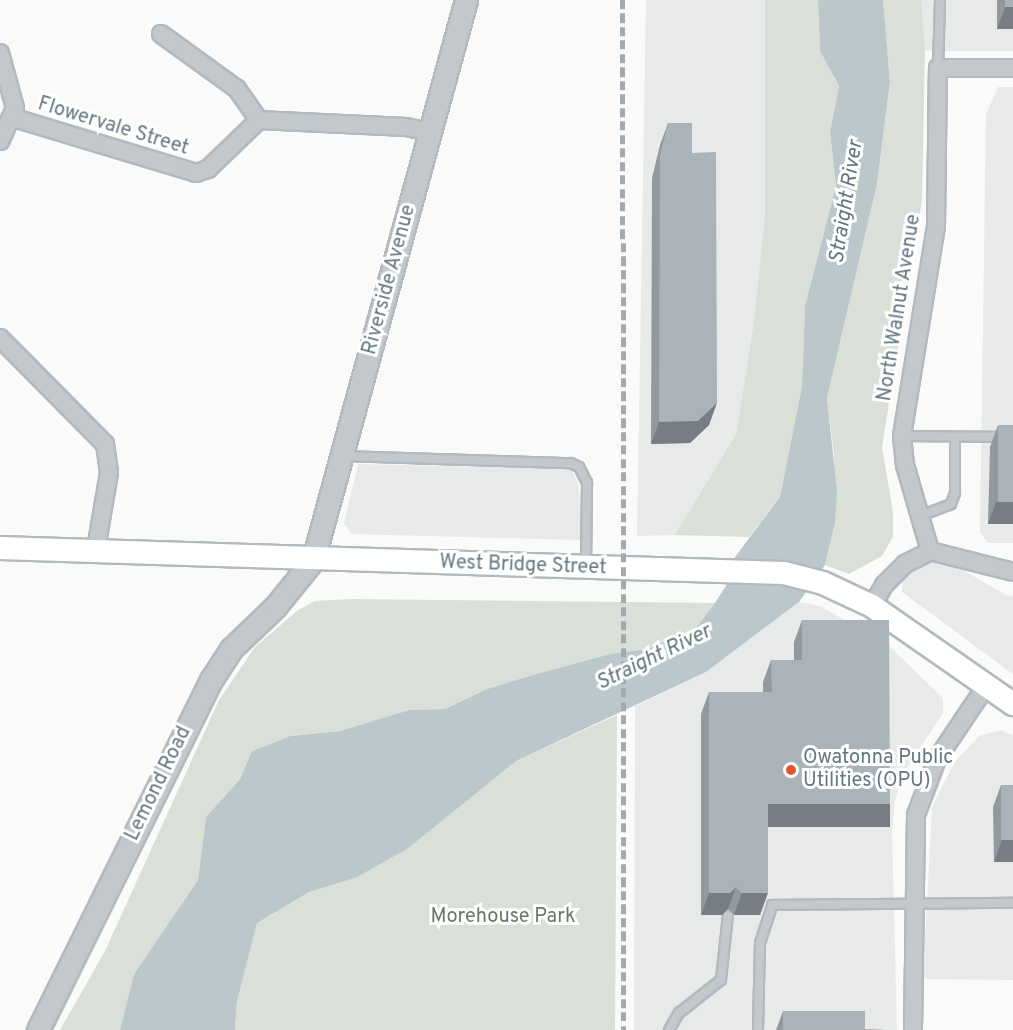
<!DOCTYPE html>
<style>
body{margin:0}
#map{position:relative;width:1013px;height:1030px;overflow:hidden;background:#fafaf8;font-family:Overpass,sans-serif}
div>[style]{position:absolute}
.built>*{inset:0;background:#e8e9e9;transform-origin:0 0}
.green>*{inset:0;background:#dadfd7}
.water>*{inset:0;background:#bbc7cb}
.roads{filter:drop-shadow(2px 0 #b3babf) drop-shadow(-2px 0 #b3babf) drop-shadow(0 2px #b3babf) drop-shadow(0 -2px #b3babf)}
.service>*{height:8px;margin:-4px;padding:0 4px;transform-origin:4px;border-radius:4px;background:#c3c8cc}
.minor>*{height:16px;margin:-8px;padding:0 8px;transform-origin:8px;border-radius:8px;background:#c3c8cc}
.tertiary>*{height:21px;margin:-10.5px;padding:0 10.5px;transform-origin:10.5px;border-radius:10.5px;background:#c3c8cc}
.secondary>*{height:22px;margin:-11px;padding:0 11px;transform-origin:11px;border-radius:11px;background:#fff}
.rail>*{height:4.5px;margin-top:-2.25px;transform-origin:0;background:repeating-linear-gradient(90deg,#a2aab0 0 9px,transparent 0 13.5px)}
.wall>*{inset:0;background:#929a9f;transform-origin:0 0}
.shaded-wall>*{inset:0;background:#777d82;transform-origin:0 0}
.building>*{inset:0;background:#aab3b9;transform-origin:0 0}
.dots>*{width:16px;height:16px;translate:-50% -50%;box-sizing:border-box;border:3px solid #fff;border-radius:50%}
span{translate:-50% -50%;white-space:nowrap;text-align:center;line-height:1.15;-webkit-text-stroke:6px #fff;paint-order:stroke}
.street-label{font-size:20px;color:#657683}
.poi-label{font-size:20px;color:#657683}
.left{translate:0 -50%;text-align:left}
.park-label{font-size:20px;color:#687a64}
.water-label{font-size:21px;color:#60757c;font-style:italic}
</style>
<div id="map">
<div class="built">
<div style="clip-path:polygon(646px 0,765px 0,765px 214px,753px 328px,736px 434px,675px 535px,637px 536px)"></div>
<div style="left:921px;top:0;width:92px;height:51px"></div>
<div style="clip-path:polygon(998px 87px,1013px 87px,1013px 543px,988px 543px,980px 532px,986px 114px)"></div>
<div style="clip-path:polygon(358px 464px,571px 469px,579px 486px,581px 540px,352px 534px,344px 523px)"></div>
<div style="clip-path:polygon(928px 560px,951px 563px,1006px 595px,1013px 596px,1013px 674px,902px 592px,903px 575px)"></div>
<div style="clip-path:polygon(799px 602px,820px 606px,889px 646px,943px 698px,943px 713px,904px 772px,895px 801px,892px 829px,897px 1030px,634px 1030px,635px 706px,706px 672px)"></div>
<div style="clip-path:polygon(1001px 730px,1013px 736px,1013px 980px,923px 979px,932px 807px,954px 763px,979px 736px)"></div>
</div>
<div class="green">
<div style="clip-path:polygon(765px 0,818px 0,820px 51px,839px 86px,830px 134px,836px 186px,805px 306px,802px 386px,780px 497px,749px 537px,675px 535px,736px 434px,753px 328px,765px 214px)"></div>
<div style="clip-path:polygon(883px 0,921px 0,925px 51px,922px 200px,882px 447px,893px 512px,893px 537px,882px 556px,849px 574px,825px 565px,835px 523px,834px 455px,827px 398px,877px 184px,890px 82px)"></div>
<div style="clip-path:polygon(352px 599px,716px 603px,696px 628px,648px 649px,610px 654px,533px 675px,487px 689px,445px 709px,409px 710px,340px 731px,290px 736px,252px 751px,240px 779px,206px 817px,198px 880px,134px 974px,120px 1030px,60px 1030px,105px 951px,219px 700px,255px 647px,298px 610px,315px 601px)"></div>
<div style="clip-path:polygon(617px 715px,615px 1030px,235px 1030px,237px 1002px,257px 923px,309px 892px,355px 878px,516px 761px)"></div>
</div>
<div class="water">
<div style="clip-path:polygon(818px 0,883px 0,890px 82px,877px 184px,827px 398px,837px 491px,835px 523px,825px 565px,799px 602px,706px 672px,516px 761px,407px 849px,355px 878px,309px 892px,257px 923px,237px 1002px,235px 1030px,120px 1030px,134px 974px,198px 880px,206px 817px,240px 779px,252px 751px,290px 736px,340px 731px,409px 710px,445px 709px,487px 689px,533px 675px,610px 654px,648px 649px,696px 628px,715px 603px,734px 573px,735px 557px,780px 497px,802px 386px,805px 306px,836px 186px,830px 133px,839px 86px,820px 51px)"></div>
</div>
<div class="roads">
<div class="service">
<div style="left:938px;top:68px;width:68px;rotate:-88.3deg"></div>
<div style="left:902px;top:436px;width:111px;rotate:0.5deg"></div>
<div style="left:342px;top:456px;width:229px;rotate:1.8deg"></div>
<div style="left:571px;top:463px;width:9px;rotate:27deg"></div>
<div style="left:579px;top:467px;width:18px;rotate:63deg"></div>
<div style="left:587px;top:483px;width:82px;rotate:90.7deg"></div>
<div style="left:920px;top:516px;width:33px;rotate:-21deg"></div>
<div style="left:951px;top:504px;width:12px;rotate:-70deg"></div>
<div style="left:955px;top:493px;width:56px;rotate:-90deg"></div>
<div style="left:669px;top:1030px;width:20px;rotate:-60deg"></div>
<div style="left:679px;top:1013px;width:53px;rotate:-38.2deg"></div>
<div style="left:721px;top:980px;width:65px;rotate:-83.9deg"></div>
<div style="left:758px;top:1030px;width:87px;rotate:-88.7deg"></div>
<div style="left:760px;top:943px;width:40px;rotate:-72deg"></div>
<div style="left:772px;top:905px;width:241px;rotate:-0.5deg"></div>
</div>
<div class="minor">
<div style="left:161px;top:34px;width:94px;rotate:35.9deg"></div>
<div style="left:237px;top:89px;width:38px;rotate:55deg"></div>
<div style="left:0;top:53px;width:57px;rotate:74.7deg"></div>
<div style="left:15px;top:108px;width:36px;rotate:114deg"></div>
<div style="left:14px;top:118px;width:190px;rotate:16.8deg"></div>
<div style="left:196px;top:173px;width:13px;rotate:-18deg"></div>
<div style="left:208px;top:169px;width:71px;rotate:-43.9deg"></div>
<div style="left:259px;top:120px;width:147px;rotate:2.7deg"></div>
<div style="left:406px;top:127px;width:25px;rotate:12deg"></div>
<div style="left:0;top:338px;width:149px;rotate:45.3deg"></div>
<div style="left:105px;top:444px;width:29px;rotate:82deg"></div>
<div style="left:109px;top:473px;width:77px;rotate:99.7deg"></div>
<div style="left:930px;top:551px;width:90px;rotate:-106.2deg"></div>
<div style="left:905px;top:465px;width:29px;rotate:-96deg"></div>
<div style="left:902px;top:436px;width:213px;rotate:-80.8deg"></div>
<div style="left:936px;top:226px;width:158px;rotate:-89.3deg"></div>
<div style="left:938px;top:68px;width:75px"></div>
<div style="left:872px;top:606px;width:24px;rotate:-60deg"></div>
<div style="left:884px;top:585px;width:30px;rotate:-45deg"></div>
<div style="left:905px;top:564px;width:28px;rotate:-27deg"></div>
<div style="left:930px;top:551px;width:86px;rotate:14.2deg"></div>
<div style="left:913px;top:1030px;width:215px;rotate:-89.2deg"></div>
<div style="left:916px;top:815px;width:60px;rotate:-69.4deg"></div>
<div style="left:937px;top:759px;width:88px;rotate:-56.1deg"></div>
</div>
<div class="tertiary">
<div style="left:38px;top:1030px;width:390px;rotate:-63.7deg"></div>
<div style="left:211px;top:680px;width:37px;rotate:-57deg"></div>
<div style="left:231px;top:649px;width:61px;rotate:-43.7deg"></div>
<div style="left:275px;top:607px;width:60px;rotate:-51deg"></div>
<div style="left:313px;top:560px;width:581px;rotate:-74.72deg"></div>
</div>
<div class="secondary">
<div style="left:0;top:548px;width:784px;rotate:1.83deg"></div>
<div style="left:784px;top:573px;width:40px;rotate:14.4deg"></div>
<div style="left:823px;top:583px;width:54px;rotate:25.1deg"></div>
<div style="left:872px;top:606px;width:172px;rotate:34.8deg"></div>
</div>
</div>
<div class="rail">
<div style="left:623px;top:0;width:1030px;rotate:89.94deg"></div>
</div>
<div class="wall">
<div style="left:997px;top:0;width:16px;height:29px"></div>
<div style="clip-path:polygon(668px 123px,692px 153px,709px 425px,690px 443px,651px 444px,652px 178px,660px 145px)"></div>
<div style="clip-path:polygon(998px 425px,1013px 524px,988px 524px,990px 447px)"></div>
<div style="clip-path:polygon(802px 620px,882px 826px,768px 826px,760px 915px,734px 915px,728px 909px,722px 915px,701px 915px,701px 714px,709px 692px,763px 692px,763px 682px,771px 660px,794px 660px,794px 642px)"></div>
<div style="clip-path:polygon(1001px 785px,1013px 862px,994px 862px,993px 807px)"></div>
<div style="clip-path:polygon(783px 1011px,865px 1029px,885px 1030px,776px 1030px)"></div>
</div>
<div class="shaded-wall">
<div style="clip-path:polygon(1005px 7px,1013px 7px,1013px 29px,997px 29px)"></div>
<div style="clip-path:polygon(717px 403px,709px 425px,690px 443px,651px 444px,659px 422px)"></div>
<div style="clip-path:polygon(996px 502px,1013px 502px,1013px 524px,988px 524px)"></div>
<div style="left:768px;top:804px;width:122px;height:23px"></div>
<div style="clip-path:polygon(1002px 840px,1013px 840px,1013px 862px,994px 862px)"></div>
<div style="clip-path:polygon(736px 887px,728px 909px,722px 915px,701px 915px,709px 893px)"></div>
<div style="clip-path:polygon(742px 893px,768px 893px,760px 915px,734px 915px)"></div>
</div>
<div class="building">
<div style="left:1005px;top:0;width:8px;height:7px"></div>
<div style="clip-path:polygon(668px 123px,692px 123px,692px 153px,716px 152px,717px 403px,698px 421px,659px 422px,660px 156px)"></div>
<div style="left:998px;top:425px;width:15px;height:77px"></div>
<div style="clip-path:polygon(802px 620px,889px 620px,890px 804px,768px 804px,768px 893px,742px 893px,736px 887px,730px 893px,709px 893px,709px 692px,772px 692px,771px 660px,802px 660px)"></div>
<div style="left:1001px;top:785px;width:12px;height:55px"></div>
<div style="clip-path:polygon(783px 1011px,865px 1011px,865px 1029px,885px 1030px,783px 1030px)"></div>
</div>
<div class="dots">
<div style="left:791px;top:770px;background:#e4572e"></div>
</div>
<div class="street-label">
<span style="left:113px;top:127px;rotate:17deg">Flowervale Street</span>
<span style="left:390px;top:280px;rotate:-75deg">Riverside Avenue</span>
<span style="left:900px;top:308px;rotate:-81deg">North Walnut Avenue</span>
<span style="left:523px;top:566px;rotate:2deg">West Bridge Street</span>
<span style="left:159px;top:784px;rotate:-64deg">Lemond Road</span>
</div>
<div class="poi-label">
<span class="left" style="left:803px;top:770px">Owatonna Public<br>Utilities (OPU)</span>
</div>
<div class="park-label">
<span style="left:503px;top:917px">Morehouse Park</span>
</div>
<div class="water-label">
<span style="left:847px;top:202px;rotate:-81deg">Straight River</span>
<span style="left:654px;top:658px;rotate:-26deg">Straight River</span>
</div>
</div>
